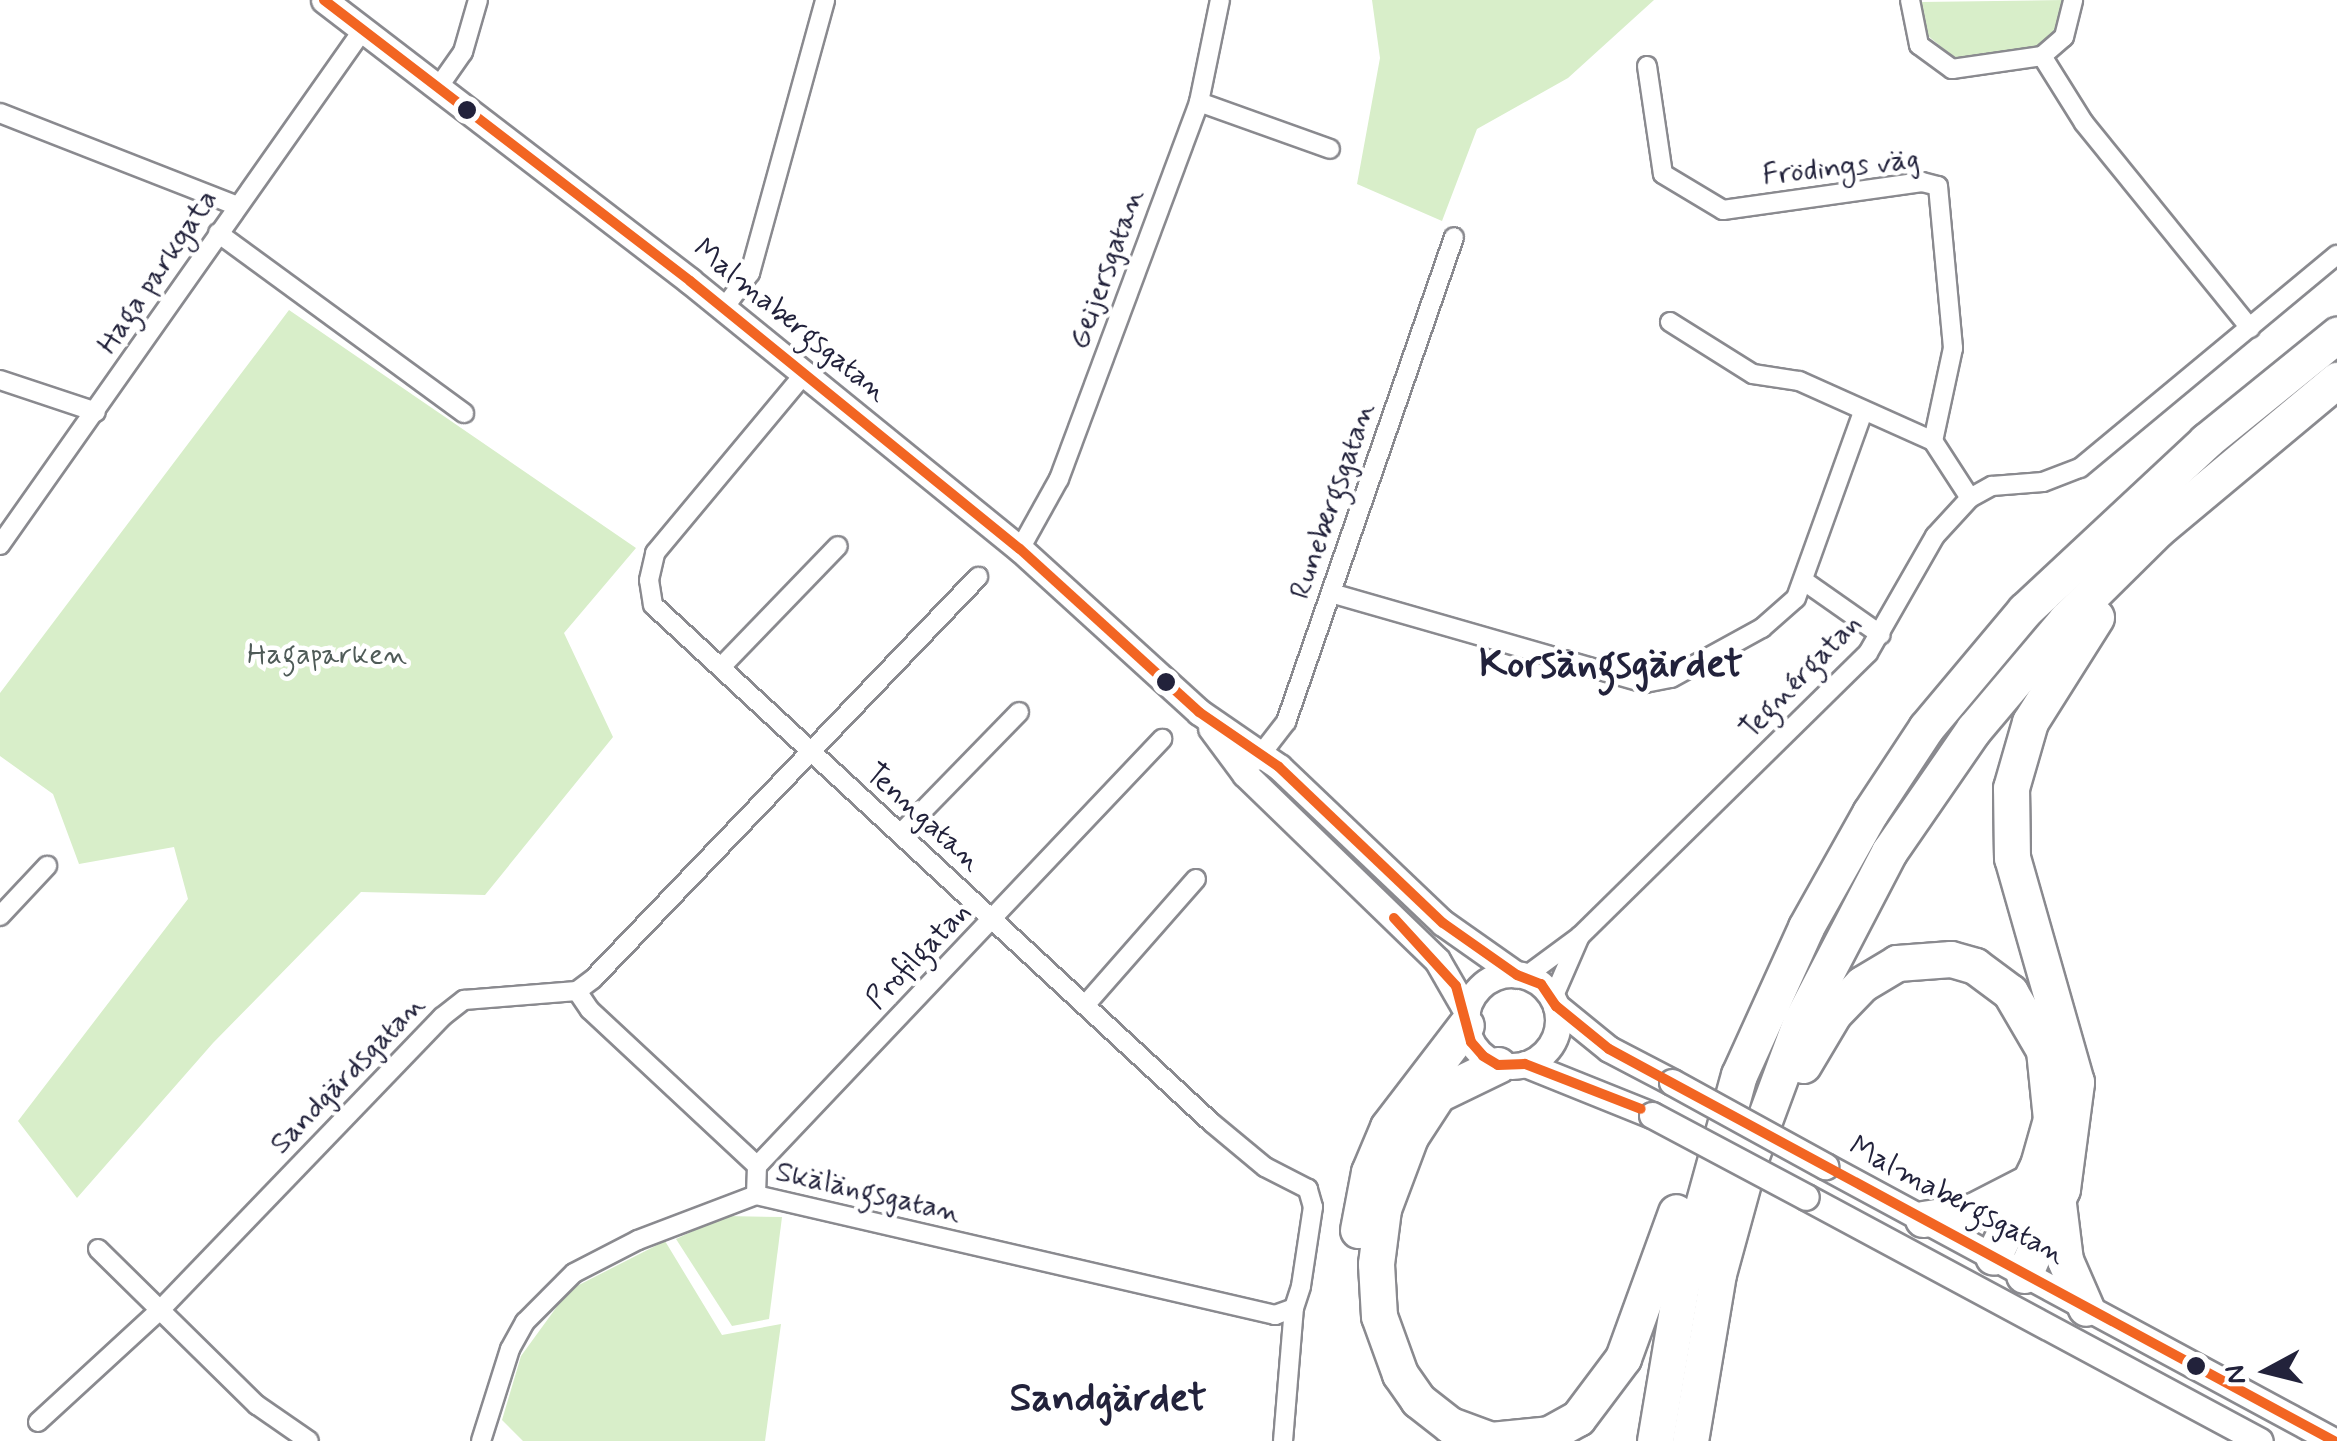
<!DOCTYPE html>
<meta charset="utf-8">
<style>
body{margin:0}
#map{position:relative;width:2337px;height:1441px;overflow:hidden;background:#fff;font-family:Mynerve,sans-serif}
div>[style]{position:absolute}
.green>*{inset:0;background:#d8eec9}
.roads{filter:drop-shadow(2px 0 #8a8a8f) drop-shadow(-2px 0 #8a8a8f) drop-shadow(0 2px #8a8a8f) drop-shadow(0 -2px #8a8a8f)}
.minor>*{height:18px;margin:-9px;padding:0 9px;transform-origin:9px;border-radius:9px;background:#fff}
.secondary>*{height:25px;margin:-12.5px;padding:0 12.5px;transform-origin:12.5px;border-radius:12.5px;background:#fff}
.secondary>.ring{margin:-12.5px;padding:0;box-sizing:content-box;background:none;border:25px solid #fff;border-radius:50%}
.motorway>*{height:35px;margin:-17.5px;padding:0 17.5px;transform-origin:17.5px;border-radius:17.5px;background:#fff}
.bridges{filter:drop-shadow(2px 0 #8a8a8f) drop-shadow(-2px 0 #8a8a8f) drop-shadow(0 2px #8a8a8f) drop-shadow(0 -2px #8a8a8f)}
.secondary-bridge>*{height:25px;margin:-12.5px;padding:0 12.5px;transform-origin:12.5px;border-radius:12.5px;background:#fff}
.bus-1>*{height:10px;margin:-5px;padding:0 5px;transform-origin:5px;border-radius:5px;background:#f26522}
.dots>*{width:28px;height:28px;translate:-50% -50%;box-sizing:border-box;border:5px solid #fff;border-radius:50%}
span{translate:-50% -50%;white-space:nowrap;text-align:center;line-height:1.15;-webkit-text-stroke:9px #fff;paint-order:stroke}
.street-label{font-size:30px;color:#22223b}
.park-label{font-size:30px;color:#4f5b58}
.district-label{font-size:40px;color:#22223b;font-weight:700}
.north{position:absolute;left:2217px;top:1321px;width:100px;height:100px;-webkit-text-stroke:8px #fff;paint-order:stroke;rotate:263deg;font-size:28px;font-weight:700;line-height:40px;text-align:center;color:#22223b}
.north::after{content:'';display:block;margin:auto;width:35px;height:45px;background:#22223b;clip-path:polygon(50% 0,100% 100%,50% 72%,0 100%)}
</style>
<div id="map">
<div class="green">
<div style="clip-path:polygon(1372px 0,1654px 0,1568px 78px,1477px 129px,1442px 221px,1357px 184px,1380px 58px)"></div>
<div style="clip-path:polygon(2064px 0,2067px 20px,2046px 45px,1957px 60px,1927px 35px,1921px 2px)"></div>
<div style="clip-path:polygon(289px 310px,636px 548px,564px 633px,613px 737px,485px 895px,361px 892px,213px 1043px,77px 1198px,18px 1121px,188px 899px,174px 847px,79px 864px,53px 794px,0 756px,0 693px)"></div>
<div style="clip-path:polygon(725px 1216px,782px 1217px,769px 1319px,732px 1326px,676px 1239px)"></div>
<div style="clip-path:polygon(665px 1241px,722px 1335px,781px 1324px,765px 1441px,523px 1441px,502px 1420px,521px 1356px,569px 1290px)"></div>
</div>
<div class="roads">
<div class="minor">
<div style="left:1910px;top:0;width:46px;rotate:78.7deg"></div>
<div style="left:1919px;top:45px;width:41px;rotate:36deg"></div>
<div style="left:1952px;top:69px;width:91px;rotate:-8.2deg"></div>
<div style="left:2042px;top:56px;width:29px;rotate:-41deg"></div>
<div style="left:2064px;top:37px;width:38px;rotate:-76deg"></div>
<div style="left:2042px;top:56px;width:79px;rotate:57.9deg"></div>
<div style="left:2084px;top:123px;width:264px;rotate:51deg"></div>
<div style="left:1647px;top:66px;width:109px;rotate:81.6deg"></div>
<div style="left:1663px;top:174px;width:70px;rotate:31deg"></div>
<div style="left:1723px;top:210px;width:201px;rotate:-8deg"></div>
<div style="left:1922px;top:182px;width:16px;rotate:14deg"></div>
<div style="left:1938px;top:186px;width:163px;rotate:84.7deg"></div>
<div style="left:1953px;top:348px;width:95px;rotate:102.1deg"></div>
<div style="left:1933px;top:441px;width:68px;rotate:57deg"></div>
<div style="left:437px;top:89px;width:45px;rotate:-54.9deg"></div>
<div style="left:463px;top:52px;width:54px;rotate:-73.9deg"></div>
<div style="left:1199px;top:102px;width:139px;rotate:19.7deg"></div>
<div style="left:0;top:113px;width:252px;rotate:21.4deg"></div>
<div style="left:218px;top:233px;width:305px;rotate:36.2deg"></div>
<div style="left:724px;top:308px;width:44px;rotate:-53.4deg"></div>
<div style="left:750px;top:273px;width:283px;rotate:-74.6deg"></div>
<div style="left:1670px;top:322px;width:98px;rotate:32.1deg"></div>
<div style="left:1753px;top:374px;width:47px;rotate:8.7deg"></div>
<div style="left:1799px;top:381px;width:147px;rotate:24.1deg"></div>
<div style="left:0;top:380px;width:101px;rotate:18.4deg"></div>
<div style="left:0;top:545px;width:629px;rotate:-54.84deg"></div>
<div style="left:1020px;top:549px;width:80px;rotate:-60.9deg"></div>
<div style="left:1059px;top:479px;width:402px;rotate:-69.6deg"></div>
<div style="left:1199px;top:102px;width:104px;rotate:-78.4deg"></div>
<div style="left:1807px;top:583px;width:90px;rotate:35.1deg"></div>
<div style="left:1331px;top:593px;width:327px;rotate:16deg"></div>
<div style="left:1645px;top:683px;width:26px;rotate:-11deg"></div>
<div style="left:1671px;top:678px;width:104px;rotate:-28.8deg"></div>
<div style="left:1762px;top:628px;width:45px;rotate:-41.4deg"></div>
<div style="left:1796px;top:598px;width:198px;rotate:-70.2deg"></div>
<div style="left:721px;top:667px;width:168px;rotate:-46deg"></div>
<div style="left:1255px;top:762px;width:51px;rotate:-52.2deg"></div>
<div style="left:1286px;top:722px;width:513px;rotate:-70.89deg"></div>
<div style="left:901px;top:833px;width:169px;rotate:-45.7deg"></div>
<div style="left:0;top:916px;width:69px;rotate:-46.8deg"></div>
<div style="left:1526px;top:976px;width:67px;rotate:-36.5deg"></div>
<div style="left:577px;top:991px;width:23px;rotate:56deg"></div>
<div style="left:590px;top:1010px;width:229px;rotate:43deg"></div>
<div style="left:757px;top:1166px;width:29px;rotate:92deg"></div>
<div style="left:1553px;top:998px;width:68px;rotate:-66.5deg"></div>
<div style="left:1580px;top:936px;width:404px;rotate:-44.5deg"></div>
<div style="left:1868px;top:653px;width:135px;rotate:-60.2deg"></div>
<div style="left:1935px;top:536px;width:52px;rotate:-47.4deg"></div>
<div style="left:1970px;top:498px;width:25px;rotate:-29deg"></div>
<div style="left:1992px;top:486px;width:51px;rotate:-4.5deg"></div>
<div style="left:2043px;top:482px;width:40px;rotate:-21deg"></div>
<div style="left:2080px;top:468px;width:334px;rotate:-39.7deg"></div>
<div style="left:1087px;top:1003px;width:165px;rotate:-48.7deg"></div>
<div style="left:757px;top:1166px;width:589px;rotate:-46.51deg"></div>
<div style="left:98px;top:1249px;width:223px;rotate:44.5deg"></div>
<div style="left:257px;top:1405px;width:63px;rotate:34.7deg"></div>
<div style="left:38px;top:1422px;width:168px;rotate:-42.6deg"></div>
<div style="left:162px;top:1308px;width:404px;rotate:-46.1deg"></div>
<div style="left:442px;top:1017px;width:28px;rotate:-38deg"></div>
<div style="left:464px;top:1000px;width:113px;rotate:-4.6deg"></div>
<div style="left:577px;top:991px;width:20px;rotate:-37deg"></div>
<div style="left:593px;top:979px;width:557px;rotate:-46.24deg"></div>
<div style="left:481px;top:1441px;width:96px;rotate:-72.5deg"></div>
<div style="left:510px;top:1349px;width:31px;rotate:-61deg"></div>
<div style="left:525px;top:1322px;width:69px;rotate:-45deg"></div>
<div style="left:574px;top:1273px;width:72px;rotate:-27.3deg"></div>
<div style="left:638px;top:1240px;width:126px;rotate:-20.9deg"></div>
<div style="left:756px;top:1195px;width:533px;rotate:13.02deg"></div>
<div style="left:1275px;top:1315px;width:20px;rotate:-20deg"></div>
<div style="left:1294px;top:1308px;width:23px;rotate:-72deg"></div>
<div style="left:1301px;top:1286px;width:80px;rotate:-81.4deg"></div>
<div style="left:1313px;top:1207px;width:19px;rotate:-106deg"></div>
<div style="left:1308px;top:1189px;width:48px;rotate:-152.9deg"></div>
<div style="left:1265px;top:1167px;width:69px;rotate:-140.3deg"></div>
<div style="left:1212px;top:1123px;width:762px;rotate:-137.18deg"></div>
<div style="left:653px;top:605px;width:25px;rotate:-99deg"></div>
<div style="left:649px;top:580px;width:28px;rotate:-77deg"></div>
<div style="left:655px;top:553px;width:233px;rotate:-50.2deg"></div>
<div style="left:1283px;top:1441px;width:133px;rotate:-85.3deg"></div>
</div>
<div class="secondary">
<div style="left:324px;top:0;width:461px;rotate:37.5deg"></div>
<div style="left:690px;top:281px;width:425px;rotate:39.1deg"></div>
<div style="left:1020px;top:549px;width:242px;rotate:42.3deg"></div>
<div style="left:1199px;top:712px;width:97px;rotate:34.5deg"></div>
<div style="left:1279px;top:767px;width:226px;rotate:43.6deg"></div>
<div style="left:1443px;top:923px;width:90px;rotate:35.1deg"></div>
<div style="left:1211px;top:728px;width:57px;rotate:53.5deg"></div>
<div style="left:1245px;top:774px;width:267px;rotate:44.1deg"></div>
<div style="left:1437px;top:960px;width:60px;rotate:60deg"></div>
<div class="ring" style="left:1466px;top:974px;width:67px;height:67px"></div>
<div style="left:1556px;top:1006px;width:68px;rotate:39.1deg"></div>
<div style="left:1609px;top:1049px;width:71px;rotate:27.6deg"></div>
<div style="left:1525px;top:1064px;width:137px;rotate:21.9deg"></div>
<div style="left:1825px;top:1166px;width:579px;rotate:28.38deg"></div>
<div style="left:1806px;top:1197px;width:515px;rotate:28.26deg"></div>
</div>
<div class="motorway">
<div style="left:1498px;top:1065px;width:67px;rotate:154.2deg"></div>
<div style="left:1438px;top:1094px;width:51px;rotate:123.1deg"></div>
<div style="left:1410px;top:1137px;width:77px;rotate:110.6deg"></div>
<div style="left:1383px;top:1209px;width:55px;rotate:97.3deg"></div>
<div style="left:1376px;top:1264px;width:52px;rotate:86.7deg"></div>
<div style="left:1379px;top:1316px;width:62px;rotate:70.1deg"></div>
<div style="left:1400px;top:1374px;width:32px;rotate:55deg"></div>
<div style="left:1418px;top:1400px;width:41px;rotate:38deg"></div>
<div style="left:1450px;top:1425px;width:44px;rotate:20.1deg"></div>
<div style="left:1491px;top:1440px;width:58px;rotate:-5.9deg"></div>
<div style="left:1549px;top:1434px;width:33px;rotate:-29deg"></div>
<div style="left:1578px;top:1418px;width:75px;rotate:-53.1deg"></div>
<div style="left:1623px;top:1358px;width:155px;rotate:-70deg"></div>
<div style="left:1803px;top:1065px;width:61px;rotate:-59.2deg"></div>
<div style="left:1834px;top:1013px;width:40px;rotate:-46deg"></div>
<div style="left:1862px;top:984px;width:41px;rotate:-31deg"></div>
<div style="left:1897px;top:963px;width:54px;rotate:-4.2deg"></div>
<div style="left:1951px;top:959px;width:25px;rotate:16deg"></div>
<div style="left:1975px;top:966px;width:44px;rotate:36.6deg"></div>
<div style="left:2010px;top:992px;width:67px;rotate:59.6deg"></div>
<div style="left:2044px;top:1050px;width:69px;rotate:84.2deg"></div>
<div style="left:2051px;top:1119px;width:48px;rotate:105.8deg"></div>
<div style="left:2038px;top:1165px;width:102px;rotate:116.1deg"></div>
<div style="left:2058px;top:1204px;width:56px;rotate:82.9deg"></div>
<div style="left:2065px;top:1260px;width:52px;rotate:66.4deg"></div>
<div style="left:1923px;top:1219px;width:51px;rotate:-9.1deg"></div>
<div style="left:1973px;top:1211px;width:59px;rotate:-27deg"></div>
<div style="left:1358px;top:1230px;width:59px;rotate:-79.3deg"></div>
<div style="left:1369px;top:1172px;width:49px;rotate:-67.1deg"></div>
<div style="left:1388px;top:1127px;width:128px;rotate:-52.6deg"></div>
<div style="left:2024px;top:1275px;width:94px;rotate:-66.2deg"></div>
<div style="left:2062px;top:1189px;width:108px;rotate:-82.5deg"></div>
<div style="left:2076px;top:1082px;width:233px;rotate:-105.9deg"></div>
<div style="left:2012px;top:858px;width:70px;rotate:-90.8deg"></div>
<div style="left:2011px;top:788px;width:69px;rotate:-73.9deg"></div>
<div style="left:2030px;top:722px;width:124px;rotate:-57.8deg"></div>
<div style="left:1655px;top:1441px;width:158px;rotate:-80.5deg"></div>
<div style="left:1681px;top:1285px;width:218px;rotate:-74.6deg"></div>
<div style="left:1739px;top:1075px;width:162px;rotate:-65.6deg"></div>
<div style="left:1806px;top:927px;width:131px;rotate:-60.7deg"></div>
<div style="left:1870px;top:813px;width:102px;rotate:-56.6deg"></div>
<div style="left:1926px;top:728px;width:154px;rotate:-50deg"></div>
<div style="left:2025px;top:610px;width:248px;rotate:-43deg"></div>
<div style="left:2206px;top:441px;width:169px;rotate:-39deg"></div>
<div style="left:1690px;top:1441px;width:169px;rotate:-80.5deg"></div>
<div style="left:1718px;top:1274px;width:114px;rotate:-74.7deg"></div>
<div style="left:1748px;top:1164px;width:153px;rotate:-69.7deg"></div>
<div style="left:1801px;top:1021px;width:191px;rotate:-62.5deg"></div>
<div style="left:1889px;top:852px;width:150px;rotate:-55.4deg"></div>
<div style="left:1974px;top:729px;width:143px;rotate:-49.8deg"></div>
<div style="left:2066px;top:620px;width:129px;rotate:-44.7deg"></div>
<div style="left:2158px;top:529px;width:233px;rotate:-39.8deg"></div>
</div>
</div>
<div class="bridges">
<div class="secondary-bridge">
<div style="left:1672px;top:1082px;width:175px;rotate:28.8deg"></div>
<div style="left:1652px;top:1115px;width:174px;rotate:28deg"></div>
</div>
</div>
<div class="bus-1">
<div style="left:324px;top:0;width:461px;rotate:37.5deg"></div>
<div style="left:690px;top:281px;width:425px;rotate:39.1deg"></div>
<div style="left:1020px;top:549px;width:242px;rotate:42.3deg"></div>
<div style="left:1199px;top:712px;width:97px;rotate:34.5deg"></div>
<div style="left:1279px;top:767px;width:226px;rotate:43.6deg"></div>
<div style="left:1443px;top:923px;width:90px;rotate:35.1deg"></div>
<div style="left:1517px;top:975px;width:26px;rotate:21deg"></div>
<div style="left:1541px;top:984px;width:27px;rotate:56deg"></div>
<div style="left:1556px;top:1006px;width:68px;rotate:39.1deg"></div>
<div style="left:1609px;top:1049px;width:824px;rotate:28.4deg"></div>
<div style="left:1394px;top:918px;width:92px;rotate:47.6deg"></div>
<div style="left:1456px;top:986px;width:58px;rotate:75deg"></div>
<div style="left:1471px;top:1042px;width:18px;rotate:49deg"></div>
<div style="left:1483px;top:1056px;width:17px;rotate:31deg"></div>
<div style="left:1498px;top:1065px;width:27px;rotate:-2deg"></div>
<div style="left:1525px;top:1064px;width:124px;rotate:21.2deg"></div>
</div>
<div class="dots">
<div style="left:467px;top:110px;background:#22223b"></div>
<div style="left:1166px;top:682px;background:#22223b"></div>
<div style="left:2196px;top:1366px;background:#22223b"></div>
</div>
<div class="street-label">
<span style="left:1841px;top:168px;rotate:-6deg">Frödings väg</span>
<span style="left:1107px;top:269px;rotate:-70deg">Geijersgatan</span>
<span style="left:158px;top:272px;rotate:-56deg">Haga parkgata</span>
<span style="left:790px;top:321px;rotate:39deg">Malmabergsgatan</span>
<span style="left:1333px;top:501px;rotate:-71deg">Runebergsgatan</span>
<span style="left:1801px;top:677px;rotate:-46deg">Tegnérgatan</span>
<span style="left:923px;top:818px;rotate:42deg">Tenngatan</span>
<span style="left:919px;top:956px;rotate:-46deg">Profilgatan</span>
<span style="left:348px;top:1075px;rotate:-46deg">Sandgärdsgatan</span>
<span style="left:868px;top:1193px;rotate:13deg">Skälängsgatan</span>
<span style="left:1957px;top:1201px;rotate:28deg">Malmabergsgatan</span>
</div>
<div class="park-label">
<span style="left:327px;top:655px">Hagaparken</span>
</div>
<div class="district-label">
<span style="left:1611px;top:665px">Korsängsgärdet</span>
<span style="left:1108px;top:1399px">Sandgärdet</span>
</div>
<div class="north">N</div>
</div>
